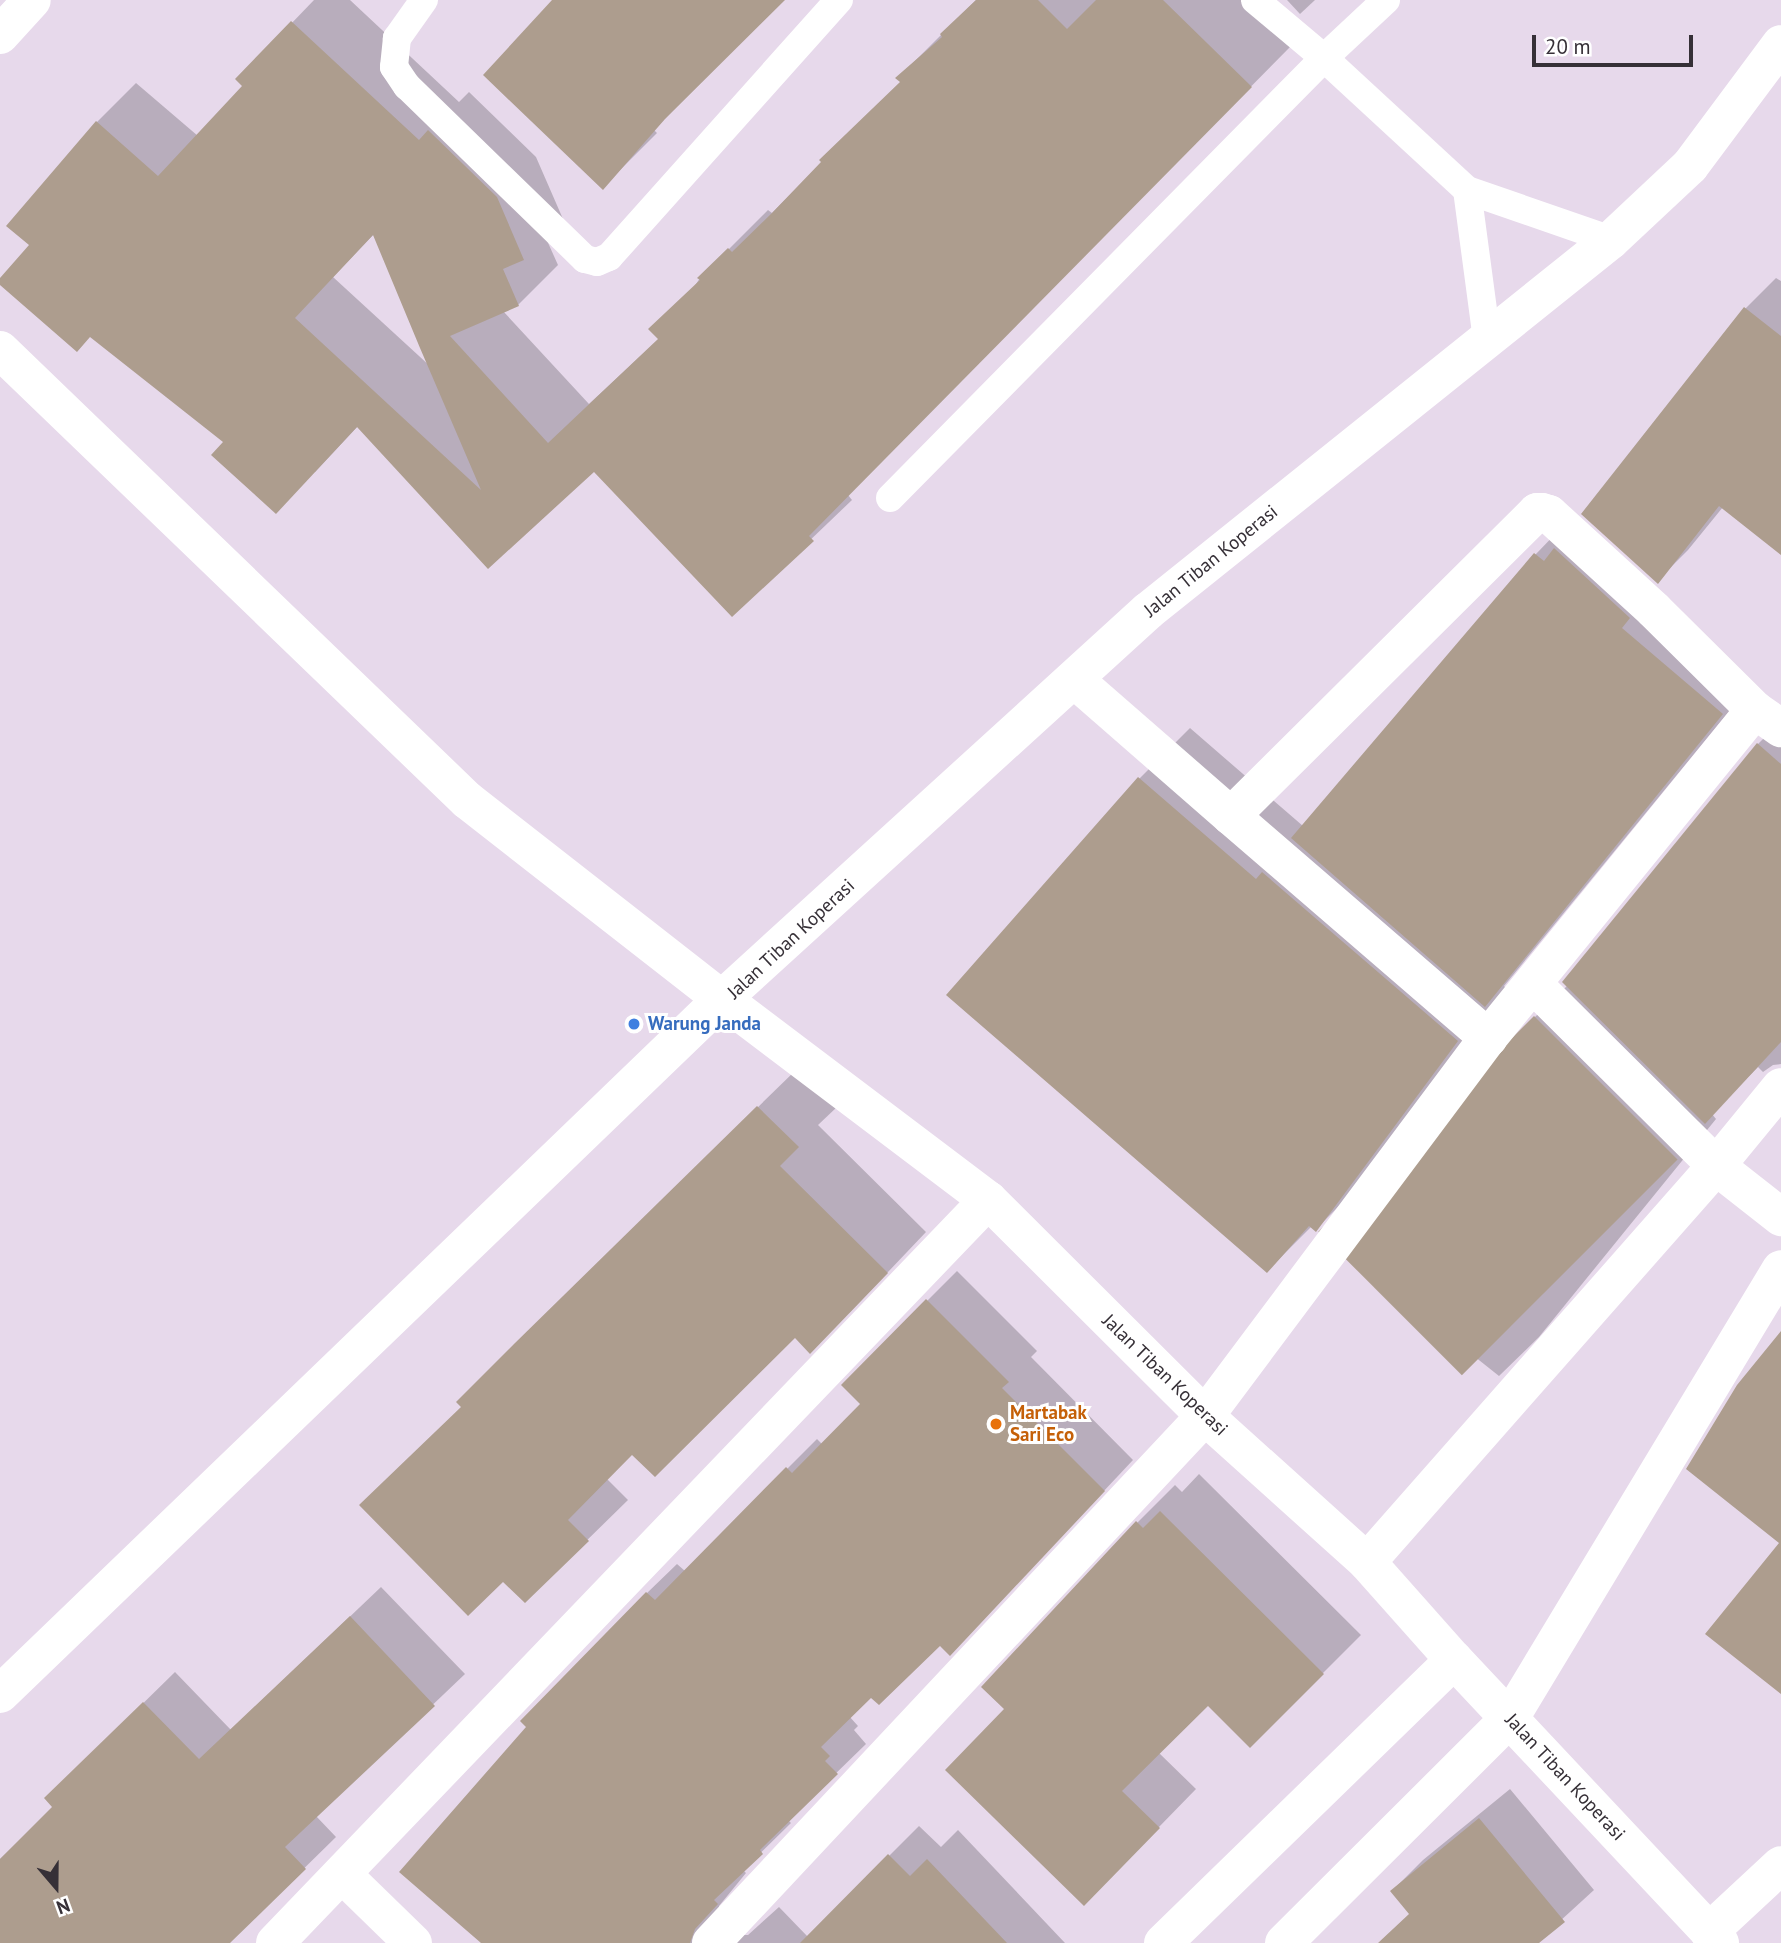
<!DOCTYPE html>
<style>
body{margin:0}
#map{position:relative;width:1781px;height:1943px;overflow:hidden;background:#e7d9eb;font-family:"PT Sans",sans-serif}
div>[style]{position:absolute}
.shadow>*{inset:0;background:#0003}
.building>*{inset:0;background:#ad9d8e;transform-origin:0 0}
.lane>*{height:28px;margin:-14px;padding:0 14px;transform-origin:14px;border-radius:14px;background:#fff}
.street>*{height:38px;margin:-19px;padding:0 19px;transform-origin:19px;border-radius:19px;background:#fff}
.secondary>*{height:38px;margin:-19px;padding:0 19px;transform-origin:19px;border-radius:19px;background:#fff}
.dots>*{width:19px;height:19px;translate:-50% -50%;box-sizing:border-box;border:4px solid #fff;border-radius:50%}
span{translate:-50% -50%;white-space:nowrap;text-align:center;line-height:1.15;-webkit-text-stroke:6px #fff;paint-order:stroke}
.street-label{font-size:19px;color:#363037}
.shop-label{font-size:19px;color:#366cbe;font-weight:700}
.left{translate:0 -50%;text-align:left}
.food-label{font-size:19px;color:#c56008;font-weight:700}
.north{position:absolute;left:21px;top:1852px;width:70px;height:70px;-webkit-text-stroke:5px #fff;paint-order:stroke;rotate:160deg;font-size:19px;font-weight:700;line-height:28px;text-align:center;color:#363037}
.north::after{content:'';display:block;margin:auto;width:24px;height:32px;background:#363037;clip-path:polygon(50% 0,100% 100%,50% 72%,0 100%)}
.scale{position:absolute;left:1532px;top:35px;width:161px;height:32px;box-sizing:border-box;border:4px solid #363037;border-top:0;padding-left:9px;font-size:21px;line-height:24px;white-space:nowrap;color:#363037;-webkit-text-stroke:5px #fff;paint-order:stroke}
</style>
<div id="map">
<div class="shadow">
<div style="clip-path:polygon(evenodd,314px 0,350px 0,459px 102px,469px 92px,536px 157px,563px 219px,545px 236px,558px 265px,518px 305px,503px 311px,589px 404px,660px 338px,700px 278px,768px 210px,772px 213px,901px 82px,898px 78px,976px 0,1243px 0,1291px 46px,848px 495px,852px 500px,732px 615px,594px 470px,489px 566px,358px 426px,315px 472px,226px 442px,91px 335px,0 283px,32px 244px,97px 122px,136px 83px,198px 136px,245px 86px,238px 79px,314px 0,374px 234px,431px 367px,333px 277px,374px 234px)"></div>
<div style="clip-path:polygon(555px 0,783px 0,698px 84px,654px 130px,657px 133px,603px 187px)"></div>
<div style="clip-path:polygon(1287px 0,1315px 0,1300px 14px)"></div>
<div style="clip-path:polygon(1776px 278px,1781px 281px,1781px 553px,1723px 507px,1688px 550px,1657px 581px,1745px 309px)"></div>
<div style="clip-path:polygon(1562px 527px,1749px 687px,1504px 986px,1508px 990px,1366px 1179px,1316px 1229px,1312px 1226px,1267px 1271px,1139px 779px,1190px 728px,1303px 826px,1536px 554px)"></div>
<div style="clip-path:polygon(1781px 721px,1781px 1064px,1773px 1065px,1763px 1072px,1758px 1067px,1712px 1114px,1716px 1119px,1539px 1337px,1499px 1376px,1352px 1259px,1535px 1017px,1568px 985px,1758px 744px)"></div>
<div style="clip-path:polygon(798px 1068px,837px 1107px,818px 1125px,926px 1232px,850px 1312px,795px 1336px,632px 1453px,607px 1479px,628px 1500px,525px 1601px,462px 1406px,556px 1304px)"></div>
<div style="clip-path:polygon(957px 1271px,1037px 1351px,1031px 1357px,1133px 1460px,979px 1624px,940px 1644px,871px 1695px,849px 1716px,858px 1726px,854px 1730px,866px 1744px,788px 1820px,791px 1823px,743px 1870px,746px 1873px,719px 1906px,719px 1918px,737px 1935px,748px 1935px,779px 1907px,808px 1937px,919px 1826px,941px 1847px,958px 1830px,1065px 1943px,493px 1943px,647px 1593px,677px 1564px,685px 1571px,817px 1439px,823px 1445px,862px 1404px,843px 1385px)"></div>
<div style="clip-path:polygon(1199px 1474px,1361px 1635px,1250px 1746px,1208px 1704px,1158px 1752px,1196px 1789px,1121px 1866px,1006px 1709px,1137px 1523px,1175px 1485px,1182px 1492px)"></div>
<div style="clip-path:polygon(381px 1587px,465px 1674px,316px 1816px,336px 1837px,228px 1943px,0 1943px,0 1859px,55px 1806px,77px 1768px,175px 1672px,231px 1730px)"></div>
<div style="clip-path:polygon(1510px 1789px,1594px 1890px,1536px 1943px,1379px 1943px,1411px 1913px,1392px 1891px,1423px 1860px)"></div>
</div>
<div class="building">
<div style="clip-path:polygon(552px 0,785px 0,665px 119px,603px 190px,483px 75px)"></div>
<div style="clip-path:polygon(evenodd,976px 0,1038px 0,1067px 29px,1096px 0,1163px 0,1252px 87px,809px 536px,814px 541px,732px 617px,594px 472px,488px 569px,357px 427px,276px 514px,211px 455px,223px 442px,90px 337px,77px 352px,0 285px,0 278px,29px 245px,6px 226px,96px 121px,158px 176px,242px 86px,235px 79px,291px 21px,419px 140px,428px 130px,497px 197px,524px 260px,503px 269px,519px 306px,450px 336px,548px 443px,658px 339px,648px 329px,700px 280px,697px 278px,728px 248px,732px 252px,772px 213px,821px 162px,819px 160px,900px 82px,895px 78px,942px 37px,940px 34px,976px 0,373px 235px,420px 348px,481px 490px,295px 318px,373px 235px)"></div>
<div style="clip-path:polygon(1744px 307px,1781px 336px,1781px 555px,1719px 506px,1658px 584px,1581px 514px)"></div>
<div style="clip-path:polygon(1554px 548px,1630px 618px,1622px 628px,1723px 714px,1485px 1007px,1291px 838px,1534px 553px,1544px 561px)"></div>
<div style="clip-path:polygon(1757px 743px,1781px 764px,1781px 1042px,1705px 1124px,1562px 982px)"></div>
<div style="clip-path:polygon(1138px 777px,1256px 879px,1262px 872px,1458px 1041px,1316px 1232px,1309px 1226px,1267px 1273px,946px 995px)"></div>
<div style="left:1534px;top:1016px;width:203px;height:305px;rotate:45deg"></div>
<div style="clip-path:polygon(757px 1106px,799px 1147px,780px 1166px,888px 1273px,810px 1354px,795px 1338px,655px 1477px,632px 1455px,568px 1520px,589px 1541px,525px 1603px,503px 1582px,468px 1616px,359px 1505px,461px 1407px,456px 1402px,514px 1344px)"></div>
<div style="clip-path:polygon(926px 1299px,1009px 1382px,1002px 1388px,1105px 1491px,950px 1656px,940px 1646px,879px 1705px,871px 1698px,821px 1747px,830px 1756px,825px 1761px,838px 1774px,760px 1850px,763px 1854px,714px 1900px,718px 1904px,695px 1929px,690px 1943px,481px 1943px,399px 1872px,526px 1727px,520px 1721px,646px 1592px,655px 1600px,786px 1467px,792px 1473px,860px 1404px,841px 1385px)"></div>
<div style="clip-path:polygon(1781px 1331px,1781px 1694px,1705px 1634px,1779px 1543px,1686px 1469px,1737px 1385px)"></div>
<div style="clip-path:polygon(1160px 1511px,1324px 1674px,1250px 1748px,1208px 1706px,1122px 1791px,1160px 1828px,1084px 1906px,945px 1770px,1004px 1709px,981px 1687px,1136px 1521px,1143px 1528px)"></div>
<div style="clip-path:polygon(350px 1616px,435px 1706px,285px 1847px,306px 1869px,230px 1943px,0 1943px,0 1859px,52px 1807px,44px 1798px,143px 1702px,199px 1759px)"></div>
<div style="clip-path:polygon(1479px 1818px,1565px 1922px,1539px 1943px,1378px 1943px,1409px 1914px,1390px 1891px)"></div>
<div style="clip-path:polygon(888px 1854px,910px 1876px,927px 1859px,1007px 1943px,800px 1943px)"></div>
</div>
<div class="lane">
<div style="left:424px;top:0;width:47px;rotate:125.4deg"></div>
<div style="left:397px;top:38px;width:29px;rotate:96deg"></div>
<div style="left:394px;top:67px;width:23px;rotate:56deg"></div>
<div style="left:407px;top:86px;width:248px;rotate:44.2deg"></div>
<div style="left:585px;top:259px;width:12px;rotate:14deg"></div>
<div style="left:597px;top:262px;width:13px;rotate:-23deg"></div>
<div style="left:609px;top:257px;width:345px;rotate:-48.2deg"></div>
<div style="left:1255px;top:0;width:90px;rotate:40deg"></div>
<div style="left:1324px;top:58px;width:195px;rotate:42.7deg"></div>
<div style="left:1467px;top:190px;width:152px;rotate:19.1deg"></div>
<div style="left:1467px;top:190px;width:151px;rotate:82.4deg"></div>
<div style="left:890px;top:498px;width:618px;rotate:-45.39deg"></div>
<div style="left:1324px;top:58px;width:85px;rotate:-43.1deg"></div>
</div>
<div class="street">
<div style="left:0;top:35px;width:47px;rotate:-47.6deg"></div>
<div style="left:0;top:350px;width:649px;rotate:43.94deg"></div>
<div style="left:467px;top:800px;width:323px;rotate:38deg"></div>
<div style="left:722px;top:999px;width:1002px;rotate:136.09deg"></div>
<div style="left:1075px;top:680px;width:207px;rotate:41.1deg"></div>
<div style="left:1231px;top:816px;width:431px;rotate:-44.8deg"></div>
<div style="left:1537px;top:512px;width:5px"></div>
<div style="left:1542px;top:512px;width:7px;rotate:16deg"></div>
<div style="left:1549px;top:514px;width:142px;rotate:42.4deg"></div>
<div style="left:1654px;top:610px;width:142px;rotate:44.7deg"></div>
<div style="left:1755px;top:710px;width:32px;rotate:35deg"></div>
<div style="left:1231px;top:816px;width:340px;rotate:40.8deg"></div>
<div style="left:1534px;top:985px;width:257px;rotate:44.8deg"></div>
<div style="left:1716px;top:1166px;width:83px;rotate:38.1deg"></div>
<div style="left:1367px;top:1562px;width:528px;rotate:-48.61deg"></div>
<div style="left:1716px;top:1166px;width:102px;rotate:-50.6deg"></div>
<div style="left:342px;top:1874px;width:99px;rotate:44.2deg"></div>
<div style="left:1709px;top:1932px;width:98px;rotate:-42.9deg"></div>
<div style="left:275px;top:1943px;width:1030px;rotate:-46.18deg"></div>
<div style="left:711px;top:1943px;width:722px;rotate:-46.85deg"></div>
<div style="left:1205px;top:1416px;width:472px;rotate:-53.2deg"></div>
<div style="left:1488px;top:1038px;width:423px;rotate:-50.9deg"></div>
<div style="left:1163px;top:1943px;width:406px;rotate:-44.2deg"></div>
<div style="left:1284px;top:1943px;width:319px;rotate:-44.9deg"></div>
<div style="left:1510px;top:1718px;width:524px;rotate:-58.89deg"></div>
</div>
<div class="secondary">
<div style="left:1720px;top:1943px;width:388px;rotate:-133.2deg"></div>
<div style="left:1454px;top:1660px;width:131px;rotate:-131.6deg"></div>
<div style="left:1367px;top:1562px;width:218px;rotate:-138deg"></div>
<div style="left:1205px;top:1416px;width:306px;rotate:-135.1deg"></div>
<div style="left:988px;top:1200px;width:333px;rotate:-142.9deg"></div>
<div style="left:722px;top:999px;width:576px;rotate:-42.33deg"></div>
<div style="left:1148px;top:611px;width:593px;rotate:-38.71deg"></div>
<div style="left:1611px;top:240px;width:108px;rotate:-43.1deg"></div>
<div style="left:1690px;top:166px;width:152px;rotate:-53.3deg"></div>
</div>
<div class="dots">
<div style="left:634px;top:1024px;background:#3f7fe0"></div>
<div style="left:996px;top:1424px;background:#e8710a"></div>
</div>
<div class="street-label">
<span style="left:1211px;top:561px;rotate:-39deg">Jalan Tiban Koperasi</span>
<span style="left:791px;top:939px;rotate:-43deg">Jalan Tiban Koperasi</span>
<span style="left:1165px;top:1375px;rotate:44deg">Jalan Tiban Koperasi</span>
<span style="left:1565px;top:1777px;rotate:47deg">Jalan Tiban Koperasi</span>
</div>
<div class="shop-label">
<span class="left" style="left:648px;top:1024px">Warung Janda</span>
</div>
<div class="food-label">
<span class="left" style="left:1010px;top:1424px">Martabak<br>Sari Eco</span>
</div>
<div class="north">N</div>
<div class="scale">20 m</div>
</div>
